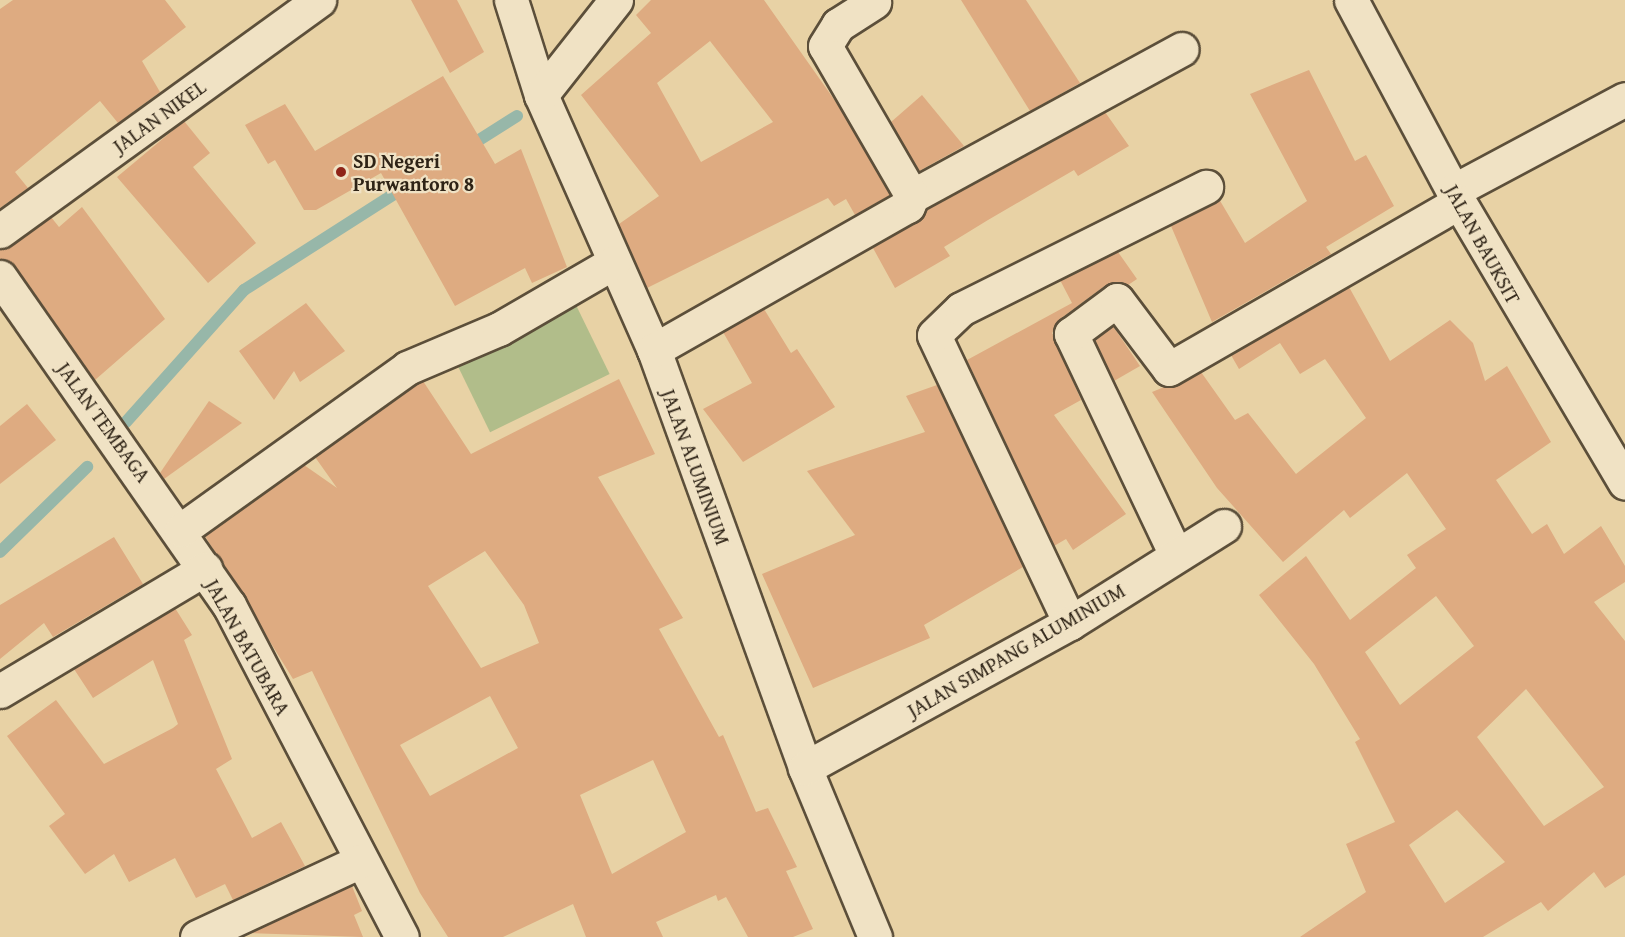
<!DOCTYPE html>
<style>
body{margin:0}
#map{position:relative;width:1625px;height:937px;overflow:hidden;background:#e8d2a5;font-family:"Gentium Book Plus",serif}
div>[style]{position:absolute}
.green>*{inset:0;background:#b1bd8a;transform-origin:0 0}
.stream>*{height:12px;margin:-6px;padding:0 6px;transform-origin:6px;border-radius:6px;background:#97b7a9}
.building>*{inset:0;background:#deab81}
.roads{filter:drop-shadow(2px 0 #5c4f3a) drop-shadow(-2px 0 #5c4f3a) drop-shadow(0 2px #5c4f3a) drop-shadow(0 -2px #5c4f3a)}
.minor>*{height:33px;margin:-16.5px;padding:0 16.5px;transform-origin:16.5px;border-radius:16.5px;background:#f0e2c4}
.dots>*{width:16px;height:16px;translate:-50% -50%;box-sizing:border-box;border:3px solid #f0e2c4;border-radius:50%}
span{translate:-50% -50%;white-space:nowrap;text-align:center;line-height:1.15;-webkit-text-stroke:4.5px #f0e2c4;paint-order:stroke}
.street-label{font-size:20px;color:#2e2316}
.poi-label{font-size:20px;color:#2e2316;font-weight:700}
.left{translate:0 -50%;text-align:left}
</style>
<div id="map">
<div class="green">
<div style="left:575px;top:303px;width:79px;height:133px;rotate:64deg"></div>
</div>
<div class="stream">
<div style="left:468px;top:147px;width:58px;rotate:-32.3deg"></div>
<div style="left:126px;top:422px;width:177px;rotate:-48.2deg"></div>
<div style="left:244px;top:290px;width:191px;rotate:-32.6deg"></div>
<div style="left:0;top:552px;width:122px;rotate:-44.3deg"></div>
</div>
<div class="building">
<div style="clip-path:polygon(13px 0,165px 0,186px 27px,142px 61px,160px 92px,118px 123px,100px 101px,15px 172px,28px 188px,0 208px,0 9px)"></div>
<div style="clip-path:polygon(411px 0,457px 0,484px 52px,450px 73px)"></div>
<div style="clip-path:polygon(evenodd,651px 0,764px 0,838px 105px,890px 195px,855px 215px,846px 199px,834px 206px,828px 198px,647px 288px,619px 224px,659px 196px,581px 95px,651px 33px,636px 15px,651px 0,710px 41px,773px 122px,701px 162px,657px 83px,710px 41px)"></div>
<div style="clip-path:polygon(961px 0,1026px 0,1080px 83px,1030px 111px)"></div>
<div style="clip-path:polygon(1309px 70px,1355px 161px,1366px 155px,1394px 206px,1326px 247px,1331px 254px,1212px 322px,1171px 226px,1219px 199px,1245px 243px,1307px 201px,1250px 94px)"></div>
<div style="clip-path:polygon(443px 76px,495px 164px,521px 149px,567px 267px,532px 283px,525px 268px,455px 306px,381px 173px,316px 210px,304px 210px,275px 160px,268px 164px,245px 125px,285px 104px,315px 151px)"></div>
<div style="clip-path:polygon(922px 95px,964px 146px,919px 171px,891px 122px)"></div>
<div style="clip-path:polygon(1105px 112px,1129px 146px,1078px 176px,1074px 170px,988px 220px,944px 247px,950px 256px,895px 288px,873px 248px,917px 222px,927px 209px)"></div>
<div style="clip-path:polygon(184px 121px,210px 153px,193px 167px,256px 243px,208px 283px,117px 177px)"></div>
<div style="clip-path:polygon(82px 207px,165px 319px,95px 380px,15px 266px,0 259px,0 249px,51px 217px,59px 227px)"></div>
<div style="clip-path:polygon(1118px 252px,1137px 279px,1128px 285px,1106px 285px,1060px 319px,1052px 333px,1081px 400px,1054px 415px,1126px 514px,1073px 550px,1066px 539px,1054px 546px,967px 360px,1072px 303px,1060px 280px)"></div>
<div style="clip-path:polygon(evenodd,1349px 287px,1390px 361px,1450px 320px,1473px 343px,1485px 381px,1507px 366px,1551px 442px,1496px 480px,1532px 534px,1547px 524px,1564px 554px,1601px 526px,1625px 566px,1625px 582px,1594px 602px,1625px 641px,1625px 875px,1605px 888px,1594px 872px,1548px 911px,1541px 902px,1483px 937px,1300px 937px,1366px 892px,1346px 844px,1395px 822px,1355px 742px,1360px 739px,1314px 664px,1259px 595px,1306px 556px,1350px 620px,1416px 568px,1407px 555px,1446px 529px,1407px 473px,1350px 518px,1344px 510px,1283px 562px,1217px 488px,1152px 392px,1201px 372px,1235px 420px,1248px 413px,1296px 474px,1366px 418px,1325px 359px,1300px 374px,1280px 343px,1239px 369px,1231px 355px,1349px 287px,1436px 596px,1474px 646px,1400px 705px,1365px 652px,1436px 596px,1349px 287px,1526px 689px,1604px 787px,1544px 826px,1477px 737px,1526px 689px,1349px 287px,1457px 810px,1505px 862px,1445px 903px,1409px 845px,1457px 810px)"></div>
<div style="clip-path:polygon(306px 303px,345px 351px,300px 382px,294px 371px,274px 400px,239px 351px)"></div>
<div style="clip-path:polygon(764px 309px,791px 353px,797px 349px,835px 407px,743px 462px,703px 409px,752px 383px,723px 332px)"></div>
<div style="clip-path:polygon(1113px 326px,1140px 366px,1114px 381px,1095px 340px)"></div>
<div style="clip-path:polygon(evenodd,619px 379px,655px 454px,598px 477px,683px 618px,659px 629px,719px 737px,723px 735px,756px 812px,768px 808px,797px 867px,786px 871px,813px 929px,793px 937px,748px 937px,726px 897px,718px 901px,716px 895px,656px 922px,663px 937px,586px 937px,573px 904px,503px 937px,448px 937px,420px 893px,312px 671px,293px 679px,205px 536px,304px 465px,337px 488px,315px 457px,423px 381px,471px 454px,619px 379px,485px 551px,524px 605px,539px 643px,481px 668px,428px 586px,485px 551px,619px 379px,490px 696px,518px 748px,430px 796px,400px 745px,490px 696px,619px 379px,653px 760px,686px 832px,612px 874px,580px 795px,653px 760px)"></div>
<div style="clip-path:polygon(937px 385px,1023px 567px,924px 625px,930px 638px,813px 688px,762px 574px,855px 535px,807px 471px,925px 432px,906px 396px)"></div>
<div style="clip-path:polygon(209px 401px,242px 423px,164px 479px,160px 473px)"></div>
<div style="clip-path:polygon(27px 404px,56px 440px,0 484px,0 426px)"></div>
<div style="clip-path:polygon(114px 537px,143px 584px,53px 637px,44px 623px,0 659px,0 605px)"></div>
<div style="clip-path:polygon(175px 608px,192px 635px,184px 640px,232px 759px,216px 769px,252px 838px,281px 822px,305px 866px,233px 900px,225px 884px,196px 898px,175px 858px,129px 882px,114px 854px,85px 874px,49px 826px,65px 814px,7px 736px,56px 700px,104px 764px,173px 728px,178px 724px,153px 660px,93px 698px,74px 669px)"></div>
<div style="clip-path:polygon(352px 886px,362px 911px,354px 915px,363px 937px,249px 933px)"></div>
</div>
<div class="roads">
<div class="minor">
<div style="left:511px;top:0;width:100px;rotate:72.5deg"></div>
<div style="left:541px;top:95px;width:279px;rotate:66.1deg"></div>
<div style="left:654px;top:350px;width:444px;rotate:70.1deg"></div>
<div style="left:805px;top:768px;width:183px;rotate:67.5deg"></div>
<div style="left:1351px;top:0;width:229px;rotate:61.9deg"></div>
<div style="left:1459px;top:202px;width:326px;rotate:59.4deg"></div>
<div style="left:541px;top:95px;width:121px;rotate:-51.7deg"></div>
<div style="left:1453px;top:191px;width:195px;rotate:-28.1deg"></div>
<div style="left:912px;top:196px;width:307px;rotate:-28.6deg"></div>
<div style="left:0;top:231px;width:394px;rotate:-35.9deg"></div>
<div style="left:0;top:277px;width:400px;rotate:55.1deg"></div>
<div style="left:229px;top:605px;width:374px;rotate:62.5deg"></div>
<div style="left:654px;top:350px;width:292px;rotate:-29.6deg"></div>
<div style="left:908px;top:206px;width:11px;rotate:-68deg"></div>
<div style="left:912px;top:196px;width:173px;rotate:-120.1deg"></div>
<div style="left:825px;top:46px;width:25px;rotate:-58deg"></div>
<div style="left:838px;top:25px;width:43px;rotate:-32.6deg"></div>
<div style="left:181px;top:530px;width:278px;rotate:-35.6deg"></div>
<div style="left:407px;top:368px;width:100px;rotate:-23deg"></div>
<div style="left:499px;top:329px;width:132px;rotate:-30.1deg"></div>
<div style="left:1176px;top:555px;width:245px;rotate:-115.4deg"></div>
<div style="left:1071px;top:334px;width:57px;rotate:-36.5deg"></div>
<div style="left:1117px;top:300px;width:86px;rotate:53deg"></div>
<div style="left:1169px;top:369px;width:335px;rotate:-29.9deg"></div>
<div style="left:1070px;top:623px;width:318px;rotate:-115.3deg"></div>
<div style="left:934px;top:335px;width:37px;rotate:-44deg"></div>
<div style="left:961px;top:309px;width:274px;rotate:-26.5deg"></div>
<div style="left:0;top:691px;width:239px;rotate:-30.8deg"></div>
<div style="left:805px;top:768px;width:302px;rotate:-28.7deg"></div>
<div style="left:1070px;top:623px;width:182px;rotate:-32.2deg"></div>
<div style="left:197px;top:937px;width:181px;rotate:-24.9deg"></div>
</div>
</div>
<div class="dots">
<div style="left:341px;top:172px;background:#8f2418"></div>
</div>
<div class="street-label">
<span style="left:159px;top:116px;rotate:-36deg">JALAN NIKEL</span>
<span style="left:1483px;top:244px;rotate:61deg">JALAN BAUKSIT</span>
<span style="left:104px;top:422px;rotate:54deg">JALAN TEMBAGA</span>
<span style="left:696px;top:467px;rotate:70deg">JALAN ALUMINIUM</span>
<span style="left:248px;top:647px;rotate:61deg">JALAN BATUBARA</span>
<span style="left:1016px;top:650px;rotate:-30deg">JALAN SIMPANG ALUMINIUM</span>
</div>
<div class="poi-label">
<span class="left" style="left:353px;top:172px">SD Negeri<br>Purwantoro 8</span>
</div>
</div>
